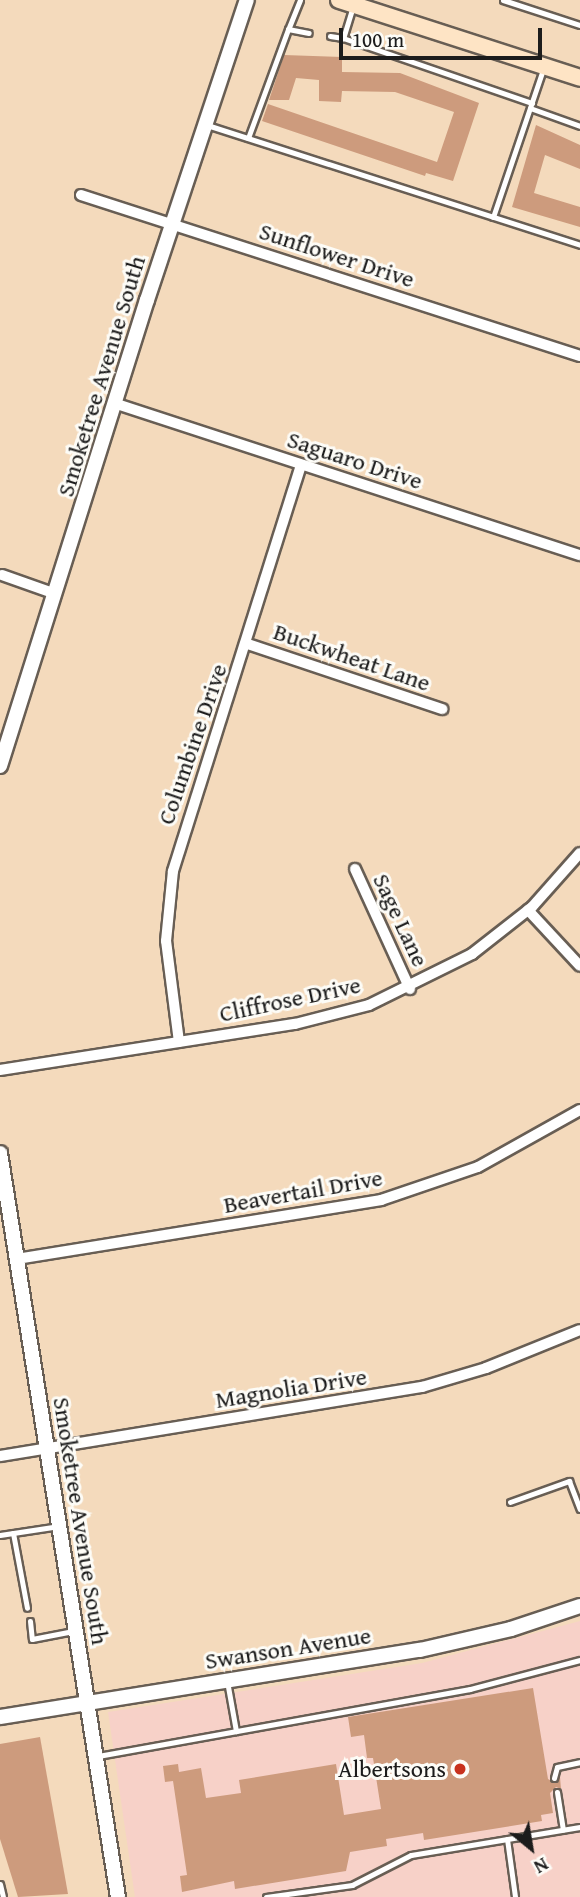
<!DOCTYPE html>
<style>
body{margin:0}
#map{position:relative;width:580px;height:1897px;overflow:hidden;background:#f4dabc;font-family:"Gentium Book Plus",serif}
div>[style]{position:absolute}
.built>*{inset:0;background:#f7d1c8}
.building>*{inset:0;background:#cd9b7d}
.roads{filter:drop-shadow(2px 0 #685e54) drop-shadow(-2px 0 #685e54) drop-shadow(0 2px #685e54) drop-shadow(0 -2px #685e54)}
.service>*{height:5px;margin:-2.5px;padding:0 2.5px;transform-origin:2.5px;border-radius:2.5px;background:#fff}
.minor>*{height:10px;margin:-5px;padding:0 5px;transform-origin:5px;border-radius:5px;background:#fff}
.tertiary>*{height:14px;margin:-7px;padding:0 7px;transform-origin:7px;border-radius:7px;background:#fff}
.secondary>*{height:16px;margin:-8px;padding:0 8px;transform-origin:8px;border-radius:8px;background:#fee4c5}
.dots>*{width:19px;height:19px;translate:-50% -50%;box-sizing:border-box;border:4px solid #fdfcf7;border-radius:50%}
span{translate:-50% -50%;white-space:nowrap;text-align:center;line-height:1.15;-webkit-text-stroke:6px #fdfcf7;paint-order:stroke}
.street-label{font-size:24px;color:#1c1c1c}
.poi-label{font-size:24px;color:#1c1c1c}
.right{translate:-100% -50%;text-align:right}
.north{position:absolute;left:496px;top:1813px;width:70px;height:70px;-webkit-text-stroke:5px #fdfcf7;paint-order:stroke;rotate:150deg;font-size:19px;font-weight:700;line-height:28px;text-align:center;color:#1c1c1c}
.north::after{content:'';display:block;margin:auto;width:24px;height:32px;background:#1c1c1c;clip-path:polygon(50% 0,100% 100%,50% 72%,0 100%)}
.scale{position:absolute;left:339px;top:28px;width:203px;height:32px;box-sizing:border-box;border:4px solid #1c1c1c;border-top:0;padding-left:9px;font-size:21px;line-height:24px;white-space:nowrap;color:#1c1c1c;-webkit-text-stroke:5px #fdfcf7;paint-order:stroke}
</style>
<div id="map">
<div class="built">
<div style="clip-path:polygon(580px 1621px,580px 1897px,135px 1897px,108px 1712px,422px 1663px)"></div>
</div>
<div class="building">
<div style="clip-path:polygon(284px 55px,342px 57px,342px 72px,400px 73px,479px 103px,453px 181px,426px 173px,425px 176px,262px 121px,268px 104px,437px 162px,454px 112px,395px 92px,342px 91px,341px 102px,319px 101px,319px 80px,296px 78px,289px 100px,269px 100px)"></div>
<div style="clip-path:polygon(536px 125px,580px 145px,580px 169px,545px 155px,534px 193px,580px 207px,580px 227px,512px 207px)"></div>
<div style="clip-path:polygon(533px 1688px,548px 1779px,555px 1783px,560px 1777px,561px 1789px,556px 1787px,550px 1793px,553px 1813px,541px 1815px,542px 1821px,424px 1840px,423px 1833px,386px 1839px,387px 1846px,350px 1852px,346px 1871px,235px 1889px,234px 1881px,182px 1892px,180px 1876px,187px 1875px,173px 1781px,165px 1782px,163px 1766px,178px 1764px,179px 1772px,201px 1768px,206px 1798px,241px 1793px,239px 1780px,336px 1764px,344px 1815px,381px 1809px,373px 1758px,367px 1758px,364px 1735px,351px 1737px,348px 1717px)"></div>
<div style="clip-path:polygon(40px 1737px,68px 1894px,18px 1897px,0 1839px,0 1744px)"></div>
</div>
<div class="roads">
<div class="service">
<div style="left:300px;top:0;width:31px;rotate:112deg"></div>
<div style="left:288px;top:29px;width:21px;rotate:11deg"></div>
<div style="left:503px;top:0;width:81px;rotate:18deg"></div>
<div style="left:353px;top:6px;width:34px;rotate:107deg"></div>
<div style="left:343px;top:38px;width:200px;rotate:19deg"></div>
<div style="left:330px;top:36px;width:13px;rotate:9deg"></div>
<div style="left:530px;top:108px;width:53px;rotate:19.8deg"></div>
<div style="left:207px;top:125px;width:392px;rotate:17.8deg"></div>
<div style="left:248px;top:138px;width:116px;rotate:-69.8deg"></div>
<div style="left:493px;top:217px;width:156px;rotate:-71.3deg"></div>
<div style="left:510px;top:1502px;width:63px;rotate:-19.6deg"></div>
<div style="left:569px;top:1481px;width:30px;rotate:69deg"></div>
<div style="left:13px;top:1533px;width:76px;rotate:79.4deg"></div>
<div style="left:0;top:1535px;width:60px;rotate:-8.7deg"></div>
<div style="left:30px;top:1621px;width:18px;rotate:84deg"></div>
<div style="left:32px;top:1639px;width:42px;rotate:-11deg"></div>
<div style="left:227px;top:1681px;width:51px;rotate:79.8deg"></div>
<div style="left:98px;top:1756px;width:378px;rotate:-10.2deg"></div>
<div style="left:470px;top:1689px;width:114px;rotate:-14.8deg"></div>
<div style="left:554px;top:1778px;width:11px;rotate:-75deg"></div>
<div style="left:557px;top:1767px;width:24px;rotate:-12deg"></div>
<div style="left:557px;top:1792px;width:38px;rotate:81deg"></div>
<div style="left:507px;top:1839px;width:59px;rotate:82.1deg"></div>
<div style="left:0;top:1884px;width:13px;rotate:77deg"></div>
<div style="left:266px;top:1897px;width:87px;rotate:-7.9deg"></div>
<div style="left:352px;top:1885px;width:66px;rotate:-27deg"></div>
<div style="left:411px;top:1855px;width:171px;rotate:-9.4deg"></div>
</div>
<div class="minor">
<div style="left:81px;top:195px;width:524px;rotate:17.88deg"></div>
<div style="left:117px;top:404px;width:487px;rotate:18.1deg"></div>
<div style="left:2px;top:575px;width:57px;rotate:19.4deg"></div>
<div style="left:248px;top:644px;width:205px;rotate:18.5deg"></div>
<div style="left:355px;top:869px;width:132px;rotate:65.4deg"></div>
<div style="left:528px;top:910px;width:76px;rotate:47.1deg"></div>
<div style="left:179px;top:1042px;width:102px;rotate:-97.3deg"></div>
<div style="left:166px;top:941px;width:70px;rotate:-84.3deg"></div>
<div style="left:173px;top:871px;width:426px;rotate:-72.5deg"></div>
<div style="left:0;top:1070px;width:299px;rotate:-8.9deg"></div>
<div style="left:295px;top:1024px;width:76px;rotate:-14.4deg"></div>
<div style="left:369px;top:1005px;width:115px;rotate:-26.3deg"></div>
<div style="left:472px;top:954px;width:76px;rotate:-38.1deg"></div>
<div style="left:532px;top:907px;width:72px;rotate:-48.4deg"></div>
<div style="left:17px;top:1259px;width:369px;rotate:-9.2deg"></div>
<div style="left:381px;top:1200px;width:102px;rotate:-18.8deg"></div>
<div style="left:478px;top:1167px;width:117px;rotate:-29.2deg"></div>
<div style="left:0;top:1456px;width:428px;rotate:-9.3deg"></div>
<div style="left:422px;top:1387px;width:67px;rotate:-16.5deg"></div>
<div style="left:486px;top:1368px;width:101px;rotate:-22deg"></div>
</div>
<div class="tertiary">
<div style="left:0;top:766px;width:489px;rotate:-72.5deg"></div>
<div style="left:147px;top:300px;width:316px;rotate:-71.6deg"></div>
<div style="left:0;top:1153px;width:753px;rotate:80.99deg"></div>
<div style="left:0;top:1717px;width:425px;rotate:-9.1deg"></div>
<div style="left:420px;top:1650px;width:93px;rotate:-13deg"></div>
<div style="left:511px;top:1629px;width:73px;rotate:-18.4deg"></div>
</div>
<div class="secondary">
<div style="left:339px;top:0;width:253px;rotate:17.9deg"></div>
</div>
</div>
<div class="dots">
<div style="left:460px;top:1769px;background:#c8321e"></div>
</div>
<div class="street-label">
<span style="left:337px;top:255px;rotate:18deg">Sunflower Drive</span>
<span style="left:101px;top:376px;rotate:-73deg">Smoketree Avenue South</span>
<span style="left:355px;top:460px;rotate:18deg">Saguaro Drive</span>
<span style="left:352px;top:657px;rotate:19deg">Buckwheat Lane</span>
<span style="left:192px;top:744px;rotate:-71deg">Columbine Drive</span>
<span style="left:401px;top:920px;rotate:65deg">Sage Lane</span>
<span style="left:290px;top:999px;rotate:-12deg">Cliffrose Drive</span>
<span style="left:303px;top:1191px;rotate:-10deg">Beavertail Drive</span>
<span style="left:291px;top:1388px;rotate:-9deg">Magnolia Drive</span>
<span style="left:81px;top:1521px;rotate:81deg">Smoketree Avenue South</span>
<span style="left:288px;top:1648px;rotate:-9deg">Swanson Avenue</span>
</div>
<div class="poi-label">
<span class="right" style="left:446px;top:1769px">Albertsons</span>
</div>
<div class="north">N</div>
<div class="scale">100 m</div>
</div>
